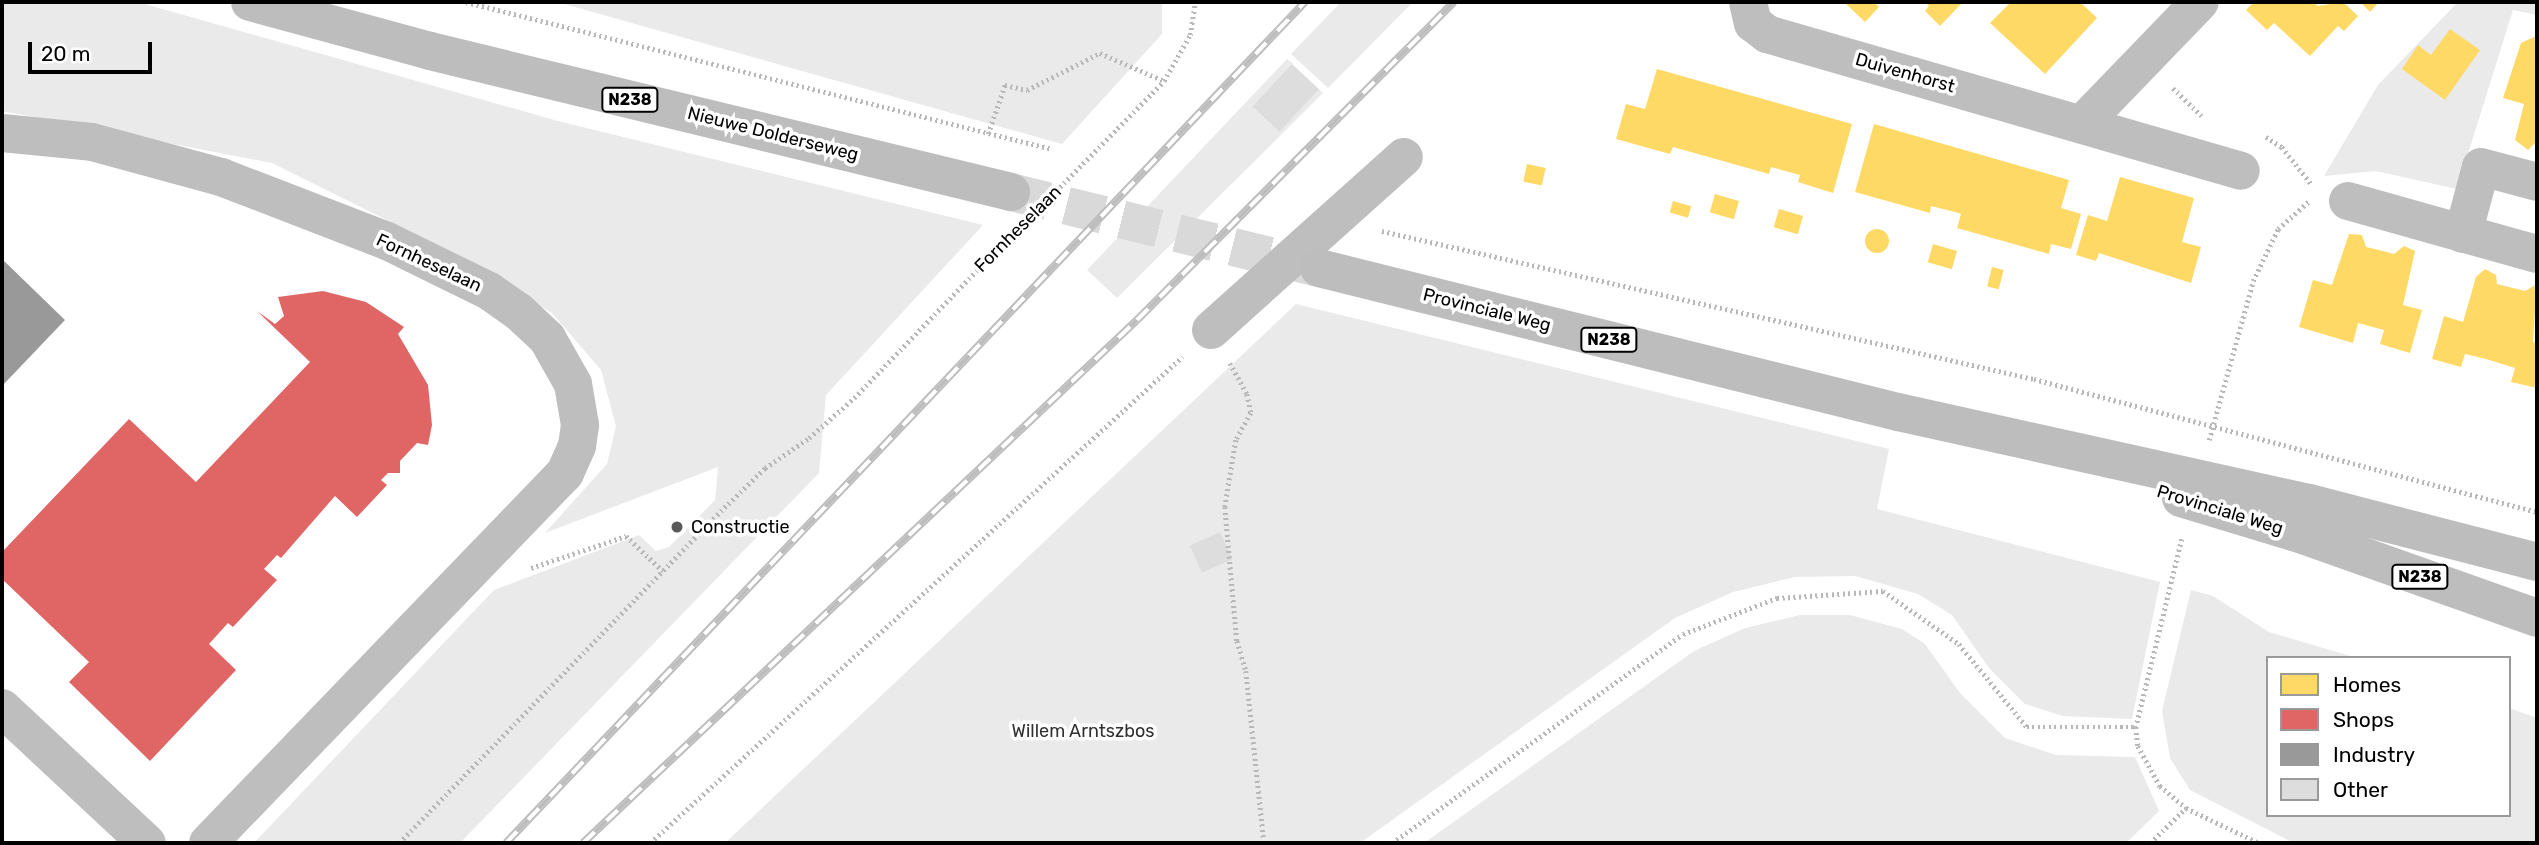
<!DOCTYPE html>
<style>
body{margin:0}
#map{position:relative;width:2539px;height:845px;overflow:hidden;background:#fff;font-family:Rubik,sans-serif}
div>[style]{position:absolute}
.green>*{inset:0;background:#eaeaea}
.homes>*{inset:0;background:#ffd966;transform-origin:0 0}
.round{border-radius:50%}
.shops>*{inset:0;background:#e06666}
.industry>*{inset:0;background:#999}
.building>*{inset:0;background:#ddd;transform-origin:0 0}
.major-tunnel>*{height:38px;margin-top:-19px;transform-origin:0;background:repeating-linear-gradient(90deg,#d9d9d9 0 38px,transparent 0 57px)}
.path>*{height:4.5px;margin-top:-2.25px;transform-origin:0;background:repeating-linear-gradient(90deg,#b8b8b8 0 2px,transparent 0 5.5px)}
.minor>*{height:38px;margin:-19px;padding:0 19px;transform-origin:19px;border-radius:19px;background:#bebebe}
.major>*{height:38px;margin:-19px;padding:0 19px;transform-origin:19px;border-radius:19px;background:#bdbdbd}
.rail>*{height:8px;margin-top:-4px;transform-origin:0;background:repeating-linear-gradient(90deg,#fff 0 16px,#bdbdbd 0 32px);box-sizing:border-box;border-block:2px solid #bdbdbd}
.dots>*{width:19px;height:19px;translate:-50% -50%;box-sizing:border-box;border:4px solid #fff;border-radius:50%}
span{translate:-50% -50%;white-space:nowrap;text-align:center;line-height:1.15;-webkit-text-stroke:7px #fff;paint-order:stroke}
.shield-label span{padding:2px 5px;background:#fff;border:2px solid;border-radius:5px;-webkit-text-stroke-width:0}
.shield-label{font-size:16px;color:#000;font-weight:700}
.street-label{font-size:18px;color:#000}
.poi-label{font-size:18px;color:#000}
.left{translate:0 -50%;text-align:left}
.park-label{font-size:18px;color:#303030}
.frame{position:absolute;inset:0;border:4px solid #000;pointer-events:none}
.legend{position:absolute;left:2266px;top:656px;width:245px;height:161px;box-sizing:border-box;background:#fff;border:2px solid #999;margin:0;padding:9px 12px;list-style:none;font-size:21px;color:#000}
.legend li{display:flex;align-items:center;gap:14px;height:35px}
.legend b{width:35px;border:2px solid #999}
.scale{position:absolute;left:28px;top:42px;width:124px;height:32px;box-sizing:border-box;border:4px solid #000;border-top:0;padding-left:9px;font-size:21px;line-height:24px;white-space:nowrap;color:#000;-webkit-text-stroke:5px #fff;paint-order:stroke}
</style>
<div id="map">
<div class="green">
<div style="clip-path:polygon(2px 2px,138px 2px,558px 121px,983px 225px,826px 395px,819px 473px,460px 843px,254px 843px,494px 590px,639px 535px,656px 551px,669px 547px,715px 500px,718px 467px,545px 533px,607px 464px,616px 426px,601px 370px,552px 313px,459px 256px,272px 163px,2px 111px)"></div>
<div style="clip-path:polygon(557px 2px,1162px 2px,1162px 34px,1062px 144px)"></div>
<div style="clip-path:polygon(1341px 2px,1413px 2px,1328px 88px,1291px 54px)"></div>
<div style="clip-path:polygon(2458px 2px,2537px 2px,2537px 15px,2513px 10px,2457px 189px,2376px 171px,2324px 176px,2378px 85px)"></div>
<div style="clip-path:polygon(1287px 59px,1293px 64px,1254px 107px,1280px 131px,1319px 89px,1323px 93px,1117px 298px,1087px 270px)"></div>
<div style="clip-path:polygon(1296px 304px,1889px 449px,1877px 509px,2160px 582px,2132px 719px,2063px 716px,2025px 704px,1989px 668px,1952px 615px,1918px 594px,1855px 576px,1795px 577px,1733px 592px,1675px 618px,1360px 843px,725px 843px)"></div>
<div style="clip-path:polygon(2191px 590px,2213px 596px,2269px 632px,2357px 658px,2268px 658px,2268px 815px,2509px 815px,2509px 708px,2537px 718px,2537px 843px,2294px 843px,2190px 790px,2170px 758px,2162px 711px)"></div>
<div style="clip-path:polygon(1800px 615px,1850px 615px,1902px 629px,1925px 644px,1960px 693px,2005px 738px,2056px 755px,2135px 757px,2159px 811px,2126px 843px,1424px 843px,1694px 651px,1745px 628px)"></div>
</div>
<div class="homes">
<div style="clip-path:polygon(1844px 2px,1874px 2px,1879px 7px,1865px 22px)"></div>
<div style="clip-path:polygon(1925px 2px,1963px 2px,1940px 26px,1925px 11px,1929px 6px)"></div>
<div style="clip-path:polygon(2011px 2px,2080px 2px,2097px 18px,2045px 74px,1990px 23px)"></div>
<div style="clip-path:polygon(2254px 2px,2313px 2px,2318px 6px,2343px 2px,2358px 16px,2344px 31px,2338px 26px,2310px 56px,2274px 23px,2267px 30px,2246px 10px)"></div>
<div style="clip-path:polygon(2360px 2px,2379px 2px,2370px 12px)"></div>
<div style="clip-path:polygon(2450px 29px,2480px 50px,2445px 100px,2402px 69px,2418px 45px,2431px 55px)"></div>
<div style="clip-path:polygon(2536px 36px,2537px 141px,2528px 150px,2515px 140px,2524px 104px,2503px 98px,2521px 43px)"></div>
<div style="clip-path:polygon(1657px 69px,1852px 124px,1833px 193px,1798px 182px,1800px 175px,1771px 167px,1769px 174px,1673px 147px,1670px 154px,1616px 139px,1626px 104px,1645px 109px)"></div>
<div style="clip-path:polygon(1874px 124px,2069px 180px,2061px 208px,2081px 214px,2071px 249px,2051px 244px,2049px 254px,1957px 228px,1961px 214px,1955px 212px,1931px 206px,1930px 213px,1855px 192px)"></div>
<div style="left:1527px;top:164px;width:19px;height:18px;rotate:12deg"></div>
<div style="clip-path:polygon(2120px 177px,2194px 198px,2182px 242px,2201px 247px,2191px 283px,2099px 253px,2096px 261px,2076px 255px,2088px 215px,2107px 221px)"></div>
<div style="left:1715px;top:194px;width:25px;height:19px;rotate:16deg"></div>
<div style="left:1673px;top:201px;width:19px;height:12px;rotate:16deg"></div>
<div style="left:1779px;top:209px;width:25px;height:19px;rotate:16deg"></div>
<div class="round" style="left:1865px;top:229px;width:24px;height:24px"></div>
<div style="clip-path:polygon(2349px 234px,2362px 235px,2366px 247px,2379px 250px,2394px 254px,2404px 246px,2415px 251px,2403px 305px,2422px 310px,2410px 353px,2380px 344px,2384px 330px,2358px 323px,2353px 343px,2299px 327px,2313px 280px,2332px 285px)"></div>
<div style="left:1933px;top:244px;width:25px;height:19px;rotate:16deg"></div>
<div style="left:1992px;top:267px;width:12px;height:20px;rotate:14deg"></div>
<div style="clip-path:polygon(2485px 269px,2496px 275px,2497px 284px,2525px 291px,2537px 284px,2533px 342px,2537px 343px,2537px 388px,2511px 382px,2515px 368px,2486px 359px,2465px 354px,2461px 367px,2432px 359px,2444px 316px,2463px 322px,2476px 277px)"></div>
</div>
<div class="shops">
<div style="clip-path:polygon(323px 291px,366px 302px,404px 327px,398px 334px,428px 385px,432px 425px,428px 445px,417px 443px,400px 461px,400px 473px,388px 473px,381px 480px,387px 485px,357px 517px,335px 496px,281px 558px,277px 555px,264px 569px,277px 580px,233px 627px,228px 623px,209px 644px,236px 670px,150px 761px,69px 682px,89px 662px,2px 579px,2px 552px,129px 419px,196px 482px,310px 362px,257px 311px,275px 324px,284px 316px,278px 297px)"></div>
</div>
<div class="industry">
<div style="clip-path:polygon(2px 259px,65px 320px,2px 386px)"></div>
</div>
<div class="building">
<div style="left:1292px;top:64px;width:37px;height:58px;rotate:43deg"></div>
<div style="left:1220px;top:532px;width:30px;height:33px;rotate:66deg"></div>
</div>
<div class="major-tunnel">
<div style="left:1011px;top:192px;width:316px;rotate:13.9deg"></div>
</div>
<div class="path">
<div style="left:466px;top:2px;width:604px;rotate:14.08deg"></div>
<div style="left:2173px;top:88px;width:40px;rotate:44deg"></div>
<div style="left:988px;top:134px;width:52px;rotate:-70.9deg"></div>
<div style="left:1005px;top:85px;width:23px;rotate:13deg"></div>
<div style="left:1027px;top:90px;width:82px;rotate:-26.9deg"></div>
<div style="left:1100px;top:53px;width:70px;rotate:23.6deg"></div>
<div style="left:2266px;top:137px;width:19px;rotate:32deg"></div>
<div style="left:2282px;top:147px;width:48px;rotate:51.7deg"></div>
<div style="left:1052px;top:195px;width:160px;rotate:-45.5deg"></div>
<div style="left:1164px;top:81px;width:53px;rotate:-60.5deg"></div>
<div style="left:1190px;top:35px;width:33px;rotate:-81deg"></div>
<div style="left:1382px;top:231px;width:669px;rotate:12.79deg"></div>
<div style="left:2034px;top:379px;width:520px;rotate:14.81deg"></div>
<div style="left:1230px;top:363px;width:35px;rotate:61deg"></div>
<div style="left:1247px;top:394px;width:19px;rotate:78deg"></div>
<div style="left:1251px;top:413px;width:31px;rotate:119deg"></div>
<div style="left:1236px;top:440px;width:68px;rotate:99.3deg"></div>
<div style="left:1225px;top:507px;width:135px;rotate:84.9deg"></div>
<div style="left:1237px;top:641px;width:31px;rotate:73deg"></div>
<div style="left:1246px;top:671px;width:173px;rotate:84deg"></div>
<div style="left:2209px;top:440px;width:165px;rotate:-74.5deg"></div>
<div style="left:2253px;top:281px;width:58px;rotate:-64.3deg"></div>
<div style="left:2278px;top:229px;width:42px;rotate:-42.1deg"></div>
<div style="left:2182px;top:539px;width:194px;rotate:103.7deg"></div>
<div style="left:2136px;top:727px;width:19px;rotate:84deg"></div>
<div style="left:2138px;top:746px;width:46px;rotate:61.2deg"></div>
<div style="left:2160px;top:786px;width:34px;rotate:40deg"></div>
<div style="left:2186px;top:808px;width:81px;rotate:25.6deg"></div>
<div style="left:531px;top:568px;width:100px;rotate:-18.6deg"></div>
<div style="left:626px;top:536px;width:51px;rotate:43.4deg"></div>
<div style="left:399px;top:843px;width:472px;rotate:-45.9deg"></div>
<div style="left:728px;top:504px;width:52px;rotate:-44.2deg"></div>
<div style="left:765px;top:468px;width:53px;rotate:-34.3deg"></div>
<div style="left:809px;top:438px;width:60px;rotate:-41.6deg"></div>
<div style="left:854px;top:398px;width:229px;rotate:-46.1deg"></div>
<div style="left:650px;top:843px;width:721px;rotate:-42.41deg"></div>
<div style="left:1392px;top:843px;width:358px;rotate:-35.7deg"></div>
<div style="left:1683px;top:634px;width:101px;rotate:-21deg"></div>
<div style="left:1777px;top:598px;width:106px;rotate:-3.8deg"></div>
<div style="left:1883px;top:591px;width:93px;rotate:34.9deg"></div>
<div style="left:1959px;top:644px;width:107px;rotate:50.7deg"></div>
<div style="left:2027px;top:727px;width:109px"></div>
<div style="left:2150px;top:843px;width:50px;rotate:-44.2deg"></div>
</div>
<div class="minor">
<div style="left:1748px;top:2px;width:22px;rotate:77deg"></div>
<div style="left:1753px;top:23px;width:18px;rotate:38deg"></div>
<div style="left:1767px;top:34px;width:493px;rotate:16.1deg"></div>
<div style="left:2083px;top:123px;width:168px;rotate:-46deg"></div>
<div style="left:2px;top:133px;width:90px;rotate:5.7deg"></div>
<div style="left:92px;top:142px;width:134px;rotate:15.2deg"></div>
<div style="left:221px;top:177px;width:178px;rotate:21.1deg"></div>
<div style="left:387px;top:241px;width:114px;rotate:26.1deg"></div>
<div style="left:489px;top:291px;width:35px;rotate:35deg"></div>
<div style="left:518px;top:311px;width:40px;rotate:43deg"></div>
<div style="left:547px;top:338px;width:53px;rotate:60.5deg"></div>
<div style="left:573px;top:384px;width:42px;rotate:80.3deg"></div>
<div style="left:580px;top:425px;width:21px;rotate:98deg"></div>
<div style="left:577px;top:446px;width:30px;rotate:114deg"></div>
<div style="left:565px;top:473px;width:514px;rotate:133.98deg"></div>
<div style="left:2348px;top:201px;width:196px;rotate:15.7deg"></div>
<div style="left:2463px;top:234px;width:69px;rotate:-75deg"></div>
<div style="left:2481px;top:167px;width:58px;rotate:15deg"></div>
<div style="left:1211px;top:330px;width:259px;rotate:-41.9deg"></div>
<div style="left:2px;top:708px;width:198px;rotate:43deg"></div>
</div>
<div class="major">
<div style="left:250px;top:2px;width:187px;rotate:15.2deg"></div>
<div style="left:430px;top:51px;width:598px;rotate:13.64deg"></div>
<div style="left:1319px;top:268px;width:597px;rotate:13.97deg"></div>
<div style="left:1898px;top:412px;width:421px;rotate:12.5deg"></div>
<div style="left:2309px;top:503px;width:236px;rotate:14.5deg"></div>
<div style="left:2181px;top:498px;width:127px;rotate:16.9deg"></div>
<div style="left:2303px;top:535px;width:248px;rotate:19.5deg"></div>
</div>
<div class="rail">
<div style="left:506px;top:843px;width:1160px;rotate:-46.47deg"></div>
<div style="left:583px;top:843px;width:762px;rotate:-43.35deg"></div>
<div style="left:1137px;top:320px;width:449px;rotate:-45.1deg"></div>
</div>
<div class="dots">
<div style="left:677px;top:527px;background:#595959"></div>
</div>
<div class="shield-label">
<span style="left:630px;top:100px">N238</span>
<span style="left:1609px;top:340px">N238</span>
<span style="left:2420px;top:577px">N238</span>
</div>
<div class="street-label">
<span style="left:1905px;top:73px;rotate:16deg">Duivenhorst</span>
<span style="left:773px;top:134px;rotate:14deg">Nieuwe Dolderseweg</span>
<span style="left:1018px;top:229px;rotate:-45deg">Fornheselaan</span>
<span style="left:429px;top:263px;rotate:25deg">Fornheselaan</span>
<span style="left:1487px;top:310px;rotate:14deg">Provinciale Weg</span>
<span style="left:2220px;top:510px;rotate:17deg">Provinciale Weg</span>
</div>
<div class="poi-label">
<span class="left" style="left:691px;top:527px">Constructie</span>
</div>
<div class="park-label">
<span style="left:1083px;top:731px">Willem Arntszbos</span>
</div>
<div class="frame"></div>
<ul class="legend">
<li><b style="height:19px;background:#ffd966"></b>Homes</li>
<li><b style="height:19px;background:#e06666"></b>Shops</li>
<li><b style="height:19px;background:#999"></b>Industry</li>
<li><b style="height:19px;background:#ddd"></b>Other</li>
</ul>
<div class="scale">20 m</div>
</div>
